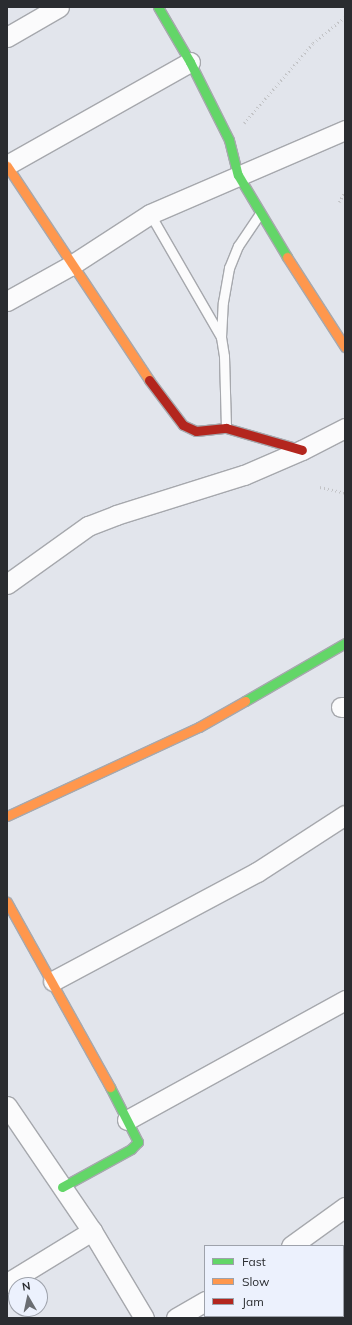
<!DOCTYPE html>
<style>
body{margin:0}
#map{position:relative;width:352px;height:1325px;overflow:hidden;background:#e2e5ec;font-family:Mulish,sans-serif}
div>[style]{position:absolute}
.path>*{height:2.5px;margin-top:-1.25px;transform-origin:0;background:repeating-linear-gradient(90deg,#c3c4c7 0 1px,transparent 0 4px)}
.roads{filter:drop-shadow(1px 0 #a6a8ad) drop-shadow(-1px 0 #a6a8ad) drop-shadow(0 1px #a6a8ad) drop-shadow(0 -1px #a6a8ad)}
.lane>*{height:9px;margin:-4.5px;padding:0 4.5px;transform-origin:4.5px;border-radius:4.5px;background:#fbfbfc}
.street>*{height:19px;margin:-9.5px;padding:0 9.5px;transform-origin:9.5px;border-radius:9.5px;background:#fbfbfc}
.fast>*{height:9px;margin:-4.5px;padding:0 4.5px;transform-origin:4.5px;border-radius:4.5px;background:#63d668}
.slow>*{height:9px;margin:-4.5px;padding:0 4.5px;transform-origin:4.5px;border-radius:4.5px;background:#ff974d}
.jam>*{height:9px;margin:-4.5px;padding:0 4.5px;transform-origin:4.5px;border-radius:4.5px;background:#b3261e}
span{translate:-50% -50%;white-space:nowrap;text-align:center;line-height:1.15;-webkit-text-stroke:3px #ecf1fd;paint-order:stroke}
.frame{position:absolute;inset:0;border:8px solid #2a2c30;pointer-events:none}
.legend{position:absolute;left:204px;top:1245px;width:140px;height:72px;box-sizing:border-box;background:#ecf1fd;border:1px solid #9ea2ab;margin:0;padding:5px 7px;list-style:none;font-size:12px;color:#2a2c30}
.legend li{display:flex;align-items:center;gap:8px;height:20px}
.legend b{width:20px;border:1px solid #9ea2ab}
.north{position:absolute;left:8px;top:1277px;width:40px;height:40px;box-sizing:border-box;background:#ecf1fd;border:1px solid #9ea2ab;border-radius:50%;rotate:351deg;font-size:11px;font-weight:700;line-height:16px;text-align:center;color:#2a2c30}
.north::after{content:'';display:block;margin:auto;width:14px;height:18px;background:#6a6d72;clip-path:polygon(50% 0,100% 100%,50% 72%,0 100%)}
</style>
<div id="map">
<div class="path">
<div style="left:244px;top:123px;width:106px;rotate:-49.2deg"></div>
<div style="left:313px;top:43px;width:41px;rotate:-39.1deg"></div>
<div style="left:339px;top:202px;width:13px;rotate:-61deg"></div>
<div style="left:320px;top:487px;width:26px;rotate:13deg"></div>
</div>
<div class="roads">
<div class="lane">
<div style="left:150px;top:214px;width:142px;rotate:60deg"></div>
<div style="left:221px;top:337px;width:19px;rotate:81deg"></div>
<div style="left:224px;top:356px;width:72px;rotate:88.4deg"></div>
<div style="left:221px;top:337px;width:35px;rotate:-87deg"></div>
<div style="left:223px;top:302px;width:35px;rotate:-80deg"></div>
<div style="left:229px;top:268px;width:24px;rotate:-68deg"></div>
<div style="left:238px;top:246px;width:37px;rotate:-56deg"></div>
</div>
<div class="street">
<div style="left:7px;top:37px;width:60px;rotate:-30deg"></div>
<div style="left:7px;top:165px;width:210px;rotate:-29.4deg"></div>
<div style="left:7px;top:301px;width:72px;rotate:-29.1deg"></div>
<div style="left:70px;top:266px;width:95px;rotate:-33deg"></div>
<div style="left:150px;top:214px;width:212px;rotate:-23.3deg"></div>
<div style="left:7px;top:584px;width:100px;rotate:-35.6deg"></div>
<div style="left:88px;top:526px;width:30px;rotate:-21deg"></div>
<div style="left:116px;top:515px;width:134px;rotate:-17.4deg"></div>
<div style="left:244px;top:475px;width:63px;rotate:-23.3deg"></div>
<div style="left:302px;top:450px;width:48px;rotate:-27.1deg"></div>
<div style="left:341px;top:707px;width:4px"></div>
<div style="left:53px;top:981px;width:231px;rotate:-28.1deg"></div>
<div style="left:257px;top:872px;width:105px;rotate:-32.9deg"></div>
<div style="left:7px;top:1106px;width:151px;rotate:55.8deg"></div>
<div style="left:92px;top:1231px;width:101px;rotate:59.1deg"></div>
<div style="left:127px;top:1120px;width:249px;rotate:-28.8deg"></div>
<div style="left:291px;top:1246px;width:67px;rotate:-35.8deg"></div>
<div style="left:7px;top:1283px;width:100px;rotate:-31.5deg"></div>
<div style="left:305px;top:1316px;width:3px;rotate:45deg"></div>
<div style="left:176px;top:1318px;width:34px;rotate:-30deg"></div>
</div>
<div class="fast">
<div style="left:158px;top:7px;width:64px;rotate:59.8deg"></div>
<div style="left:190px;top:62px;width:87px;rotate:63.4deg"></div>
<div style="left:229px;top:140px;width:36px;rotate:76deg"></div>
<div style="left:238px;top:175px;width:96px;rotate:59.1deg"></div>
<div style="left:245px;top:701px;width:116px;rotate:-30.1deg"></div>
<div style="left:62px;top:1187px;width:79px;rotate:-28.8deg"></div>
<div style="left:131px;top:1149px;width:10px;rotate:-45deg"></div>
<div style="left:138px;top:1142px;width:62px;rotate:-117deg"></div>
</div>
<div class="slow">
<div style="left:7px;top:166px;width:257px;rotate:56.4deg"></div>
<div style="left:287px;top:257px;width:107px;rotate:57.2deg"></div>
<div style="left:7px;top:816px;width:212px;rotate:-24.9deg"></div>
<div style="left:199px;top:727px;width:53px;rotate:-29.5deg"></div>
<div style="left:7px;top:902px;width:212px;rotate:60.9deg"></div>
</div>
<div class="jam">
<div style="left:149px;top:380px;width:56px;rotate:52.9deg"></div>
<div style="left:183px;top:425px;width:14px;rotate:25deg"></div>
<div style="left:196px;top:431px;width:30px;rotate:-6deg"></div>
<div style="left:226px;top:428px;width:79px;rotate:16.1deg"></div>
</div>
</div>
<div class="frame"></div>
<ul class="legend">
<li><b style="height:5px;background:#63d668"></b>Fast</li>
<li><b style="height:5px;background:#ff974d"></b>Slow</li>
<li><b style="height:5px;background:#b3261e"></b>Jam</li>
</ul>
<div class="north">N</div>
</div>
